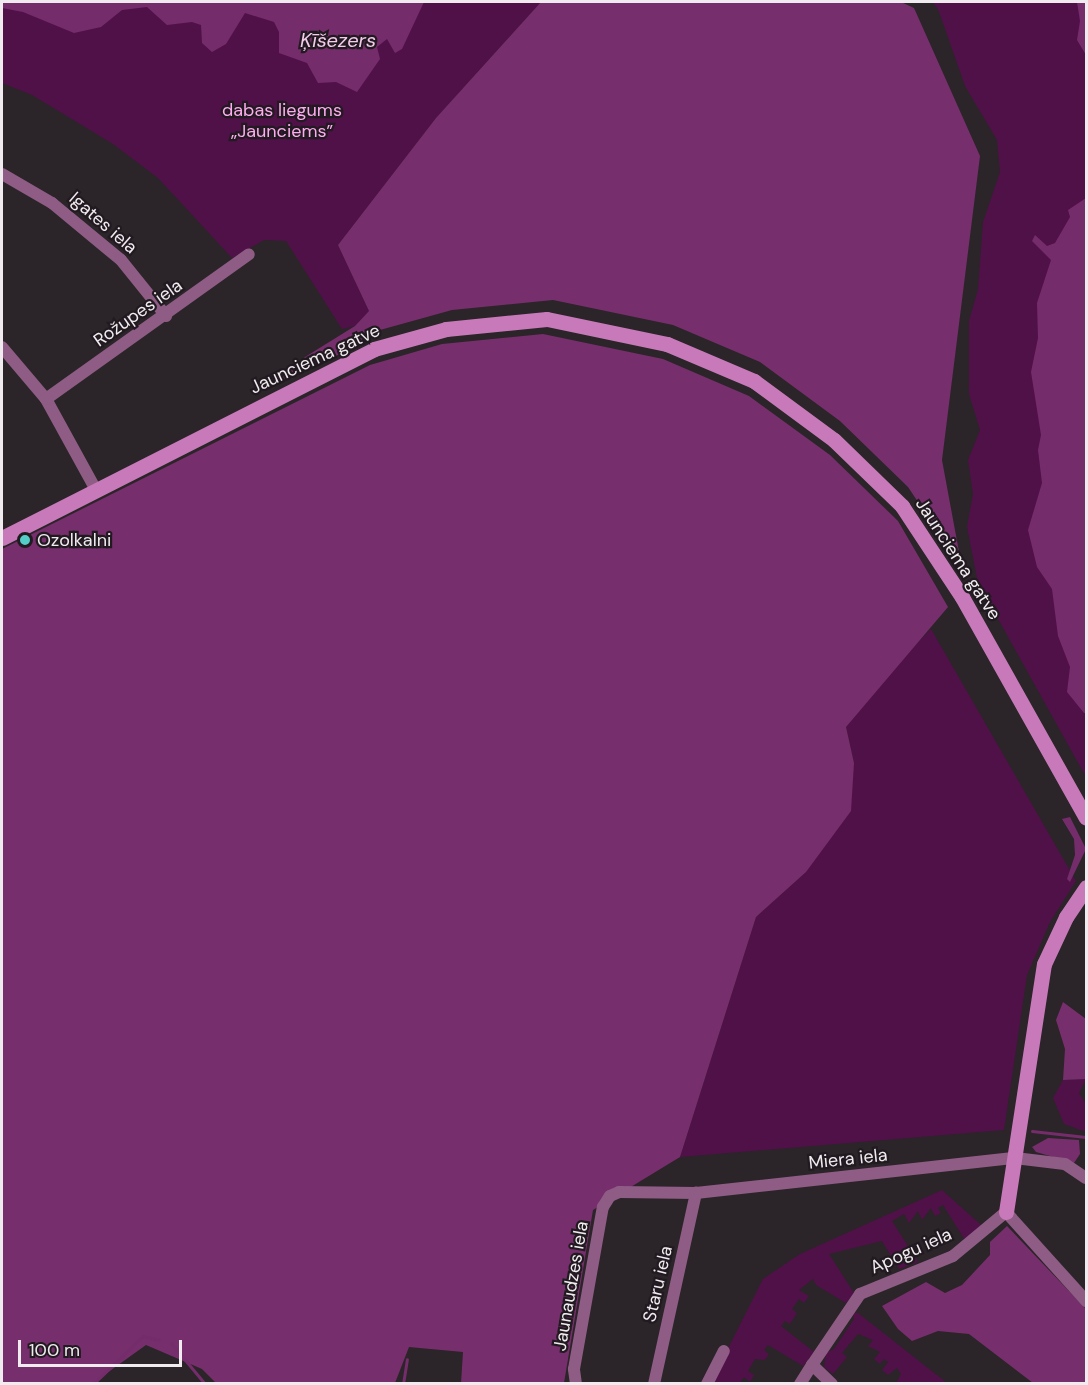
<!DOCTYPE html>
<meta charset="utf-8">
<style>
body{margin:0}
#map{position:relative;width:1088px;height:1385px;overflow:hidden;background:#2b2429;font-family:"DM Sans",sans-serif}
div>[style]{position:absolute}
.green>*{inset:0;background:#501148}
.forest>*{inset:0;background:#772e6c}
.water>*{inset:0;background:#752c6b}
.stream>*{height:3px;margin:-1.5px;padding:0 1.5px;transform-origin:1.5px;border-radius:1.5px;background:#752c6b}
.street>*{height:12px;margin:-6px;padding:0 6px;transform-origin:6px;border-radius:6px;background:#8e5c84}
.secondary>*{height:15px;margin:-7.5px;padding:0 7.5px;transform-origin:7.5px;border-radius:7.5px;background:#c879ba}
.dots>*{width:16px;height:16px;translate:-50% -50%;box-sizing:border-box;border:3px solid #211a20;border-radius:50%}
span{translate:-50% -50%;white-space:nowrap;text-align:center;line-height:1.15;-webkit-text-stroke:4.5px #211a20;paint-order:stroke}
.park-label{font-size:18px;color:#feacef}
.street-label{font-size:18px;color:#f0ebef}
.poi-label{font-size:18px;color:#f0ebef}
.left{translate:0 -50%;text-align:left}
.water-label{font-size:20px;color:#f5cbec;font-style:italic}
.frame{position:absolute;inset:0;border:3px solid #f0ebef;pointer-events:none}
.scale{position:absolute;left:18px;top:1340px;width:164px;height:27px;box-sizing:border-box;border:3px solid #f0ebef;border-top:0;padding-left:8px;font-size:18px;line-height:21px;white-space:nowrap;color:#f0ebef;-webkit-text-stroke:4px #211a20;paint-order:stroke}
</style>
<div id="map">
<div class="green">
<div style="clip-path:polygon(2px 2px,541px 2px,436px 118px,338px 245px,369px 311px,355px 326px,342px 329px,286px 241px,264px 240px,232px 258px,158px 178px,113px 144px,32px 95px,2px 83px)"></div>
<div style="clip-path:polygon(932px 2px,1086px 2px,1086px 777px,978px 583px,967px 527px,973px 494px,968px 460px,980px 430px,969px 394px,969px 321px,978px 289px,983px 222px,1000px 172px,997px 140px,965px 86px,938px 9px)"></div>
<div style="clip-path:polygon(931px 629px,1076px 881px,1050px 922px,1027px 975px,1004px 1130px,680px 1157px,756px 917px,806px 872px,854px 763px,846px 727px,888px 672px)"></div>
<div style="clip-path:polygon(1086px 1079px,1079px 1093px,1086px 1104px,1086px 1132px,1064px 1124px,1053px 1098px,1063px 1080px)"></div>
<div style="clip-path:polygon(942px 1190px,981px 1225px,965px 1240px,943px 1205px,938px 1208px,941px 1213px,935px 1216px,931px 1208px,922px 1220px,918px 1211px,909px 1223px,904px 1214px,892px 1221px,918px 1262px,899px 1269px,882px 1241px,829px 1254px,854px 1293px,846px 1303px,816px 1285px,813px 1279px,799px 1290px,809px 1296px,804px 1303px,799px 1299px,792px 1309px,797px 1313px,790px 1324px,785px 1321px,781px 1326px,814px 1352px,803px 1366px,768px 1345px,764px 1350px,769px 1354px,765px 1360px,755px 1359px,748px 1371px,754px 1375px,750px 1382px,744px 1377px,740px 1383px,710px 1384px,763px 1279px,800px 1254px)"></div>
<div style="clip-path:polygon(853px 1313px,858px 1313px,947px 1383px,896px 1383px,901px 1374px,897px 1368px,888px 1375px,882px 1370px,888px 1362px,884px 1359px,880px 1364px,874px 1359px,880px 1352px,868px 1346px,873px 1340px,858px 1334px,842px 1353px,847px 1357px,833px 1374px,824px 1367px,826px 1353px,834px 1349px,854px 1319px)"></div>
</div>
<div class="forest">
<div style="clip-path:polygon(541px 2px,901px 2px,914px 8px,980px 156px,942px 460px,962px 568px,908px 487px,840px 421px,760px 362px,673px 325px,553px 300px,452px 310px,380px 330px,351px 349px,276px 383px,305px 357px,355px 326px,369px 311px,338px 245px,436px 118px)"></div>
<div style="clip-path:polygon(543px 334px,663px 359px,749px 396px,830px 455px,898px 521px,948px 607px,846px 727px,854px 763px,851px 811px,806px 872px,756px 917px,680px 1157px,593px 1210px,564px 1383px,461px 1383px,463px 1352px,409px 1347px,395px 1383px,216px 1383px,202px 1369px,146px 1345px,93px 1383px,2px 1384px,2px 549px,370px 365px,442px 344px)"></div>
<div style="clip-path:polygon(1063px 1002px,1086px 1019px,1086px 1079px,1063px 1080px,1065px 1049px,1056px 1020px)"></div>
<div style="clip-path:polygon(1048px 1138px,1079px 1140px,1080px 1154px,1074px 1163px,1036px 1152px,1032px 1147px)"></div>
<div style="clip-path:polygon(1007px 1226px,1086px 1309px,1086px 1383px,1033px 1383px,969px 1334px,938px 1331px,912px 1341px,898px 1329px,882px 1306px,926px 1282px,945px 1293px,962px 1285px,990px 1255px,990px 1242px)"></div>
</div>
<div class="water">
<div style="clip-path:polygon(2px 2px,424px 2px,402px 49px,395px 53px,387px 39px,377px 47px,380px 59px,357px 92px,336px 82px,318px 83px,307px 63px,279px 53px,279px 32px,274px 22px,245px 13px,226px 44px,212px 52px,202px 43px,201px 25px,192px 22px,167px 25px,147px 7px,122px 10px,101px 27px,74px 33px,23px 12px,2px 8px)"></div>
<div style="clip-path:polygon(1077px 2px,1086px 2px,1086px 55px,1077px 40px,1080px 21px)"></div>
<div style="clip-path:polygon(1086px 198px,1086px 713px,1084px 713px,1067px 692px,1070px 667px,1058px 636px,1052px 589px,1037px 567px,1028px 530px,1042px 483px,1038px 450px,1041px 435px,1031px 372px,1038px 338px,1037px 303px,1051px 260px,1032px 241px,1035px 235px,1047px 246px,1055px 243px,1070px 217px,1068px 210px)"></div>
<div style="clip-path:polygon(1070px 817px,1086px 849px,1070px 882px,1067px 879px,1075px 855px,1074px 839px,1062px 819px)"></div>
</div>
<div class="stream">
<div style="left:1032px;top:1131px;width:54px;rotate:6.3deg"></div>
<div style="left:171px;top:1343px;width:53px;rotate:50.3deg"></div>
<div style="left:93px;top:1384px;width:69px;rotate:-43.8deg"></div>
<div style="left:143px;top:1336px;width:16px;rotate:14deg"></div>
<div style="left:403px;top:1384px;width:25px;rotate:-81deg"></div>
</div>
<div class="street">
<div style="left:2px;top:174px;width:58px;rotate:30.1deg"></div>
<div style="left:52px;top:203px;width:89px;rotate:39.6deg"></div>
<div style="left:121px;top:260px;width:72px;rotate:51.2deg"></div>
<div style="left:2px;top:347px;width:68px;rotate:49.8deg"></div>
<div style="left:46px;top:399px;width:102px;rotate:61.2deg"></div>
<div style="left:46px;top:399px;width:249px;rotate:-35.5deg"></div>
<div style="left:576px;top:1384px;width:15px;rotate:-98deg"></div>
<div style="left:574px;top:1369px;width:165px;rotate:-79.9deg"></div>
<div style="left:603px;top:1207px;width:13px;rotate:-58deg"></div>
<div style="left:610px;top:1196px;width:10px;rotate:-24deg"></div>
<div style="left:619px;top:1192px;width:77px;rotate:0.7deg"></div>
<div style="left:696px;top:1193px;width:321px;rotate:-6.3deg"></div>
<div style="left:1015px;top:1158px;width:50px;rotate:6.8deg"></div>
<div style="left:1065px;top:1164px;width:25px;rotate:34deg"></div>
<div style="left:654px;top:1384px;width:196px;rotate:-77.6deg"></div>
<div style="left:707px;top:1384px;width:37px;rotate:-63deg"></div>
<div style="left:800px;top:1384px;width:22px;rotate:-58deg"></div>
<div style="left:832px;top:1384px;width:28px;rotate:-136deg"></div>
<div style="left:812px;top:1365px;width:86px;rotate:-55.9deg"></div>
<div style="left:860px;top:1294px;width:100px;rotate:-22.2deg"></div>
<div style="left:953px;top:1256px;width:69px;rotate:-39.7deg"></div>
<div style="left:1006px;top:1212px;width:120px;rotate:48deg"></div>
</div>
<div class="secondary">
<div style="left:2px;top:538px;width:417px;rotate:-26.9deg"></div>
<div style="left:374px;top:349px;width:75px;rotate:-15.5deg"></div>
<div style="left:446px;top:329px;width:101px;rotate:-5.7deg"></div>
<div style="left:547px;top:319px;width:123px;rotate:11.8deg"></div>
<div style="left:667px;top:344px;width:95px;rotate:23deg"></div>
<div style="left:754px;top:381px;width:99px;rotate:36.4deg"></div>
<div style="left:834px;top:440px;width:95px;rotate:44.1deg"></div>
<div style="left:902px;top:506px;width:109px;rotate:56.6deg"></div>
<div style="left:962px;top:597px;width:253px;rotate:60.7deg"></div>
<div style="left:1006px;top:1212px;width:251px;rotate:-81.3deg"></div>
<div style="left:1044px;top:964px;width:52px;rotate:-64.9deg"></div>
<div style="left:1066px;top:917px;width:36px;rotate:-56deg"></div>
</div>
<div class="dots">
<div style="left:25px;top:540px;background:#54cdc7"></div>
</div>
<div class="park-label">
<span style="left:282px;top:121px">dabas liegums<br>„Jaunciems”</span>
</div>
<div class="street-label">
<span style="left:103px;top:223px;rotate:41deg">Igates iela</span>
<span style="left:138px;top:313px;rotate:-35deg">Rožupes iela</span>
<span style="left:315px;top:359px;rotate:-25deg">Jaunciema gatve</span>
<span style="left:958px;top:559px;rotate:57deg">Jaunciema gatve</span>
<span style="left:848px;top:1159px;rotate:-6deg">Miera iela</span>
<span style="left:911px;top:1251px;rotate:-24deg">Apogu iela</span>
<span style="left:658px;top:1284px;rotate:-77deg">Staru iela</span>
<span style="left:571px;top:1286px;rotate:-80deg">Jaunaudzes iela</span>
</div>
<div class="poi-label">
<span class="left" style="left:37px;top:540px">Ozolkalni</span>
</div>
<div class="water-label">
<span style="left:338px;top:40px">Ķīšezers</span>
</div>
<div class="frame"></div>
<div class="scale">100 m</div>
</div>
